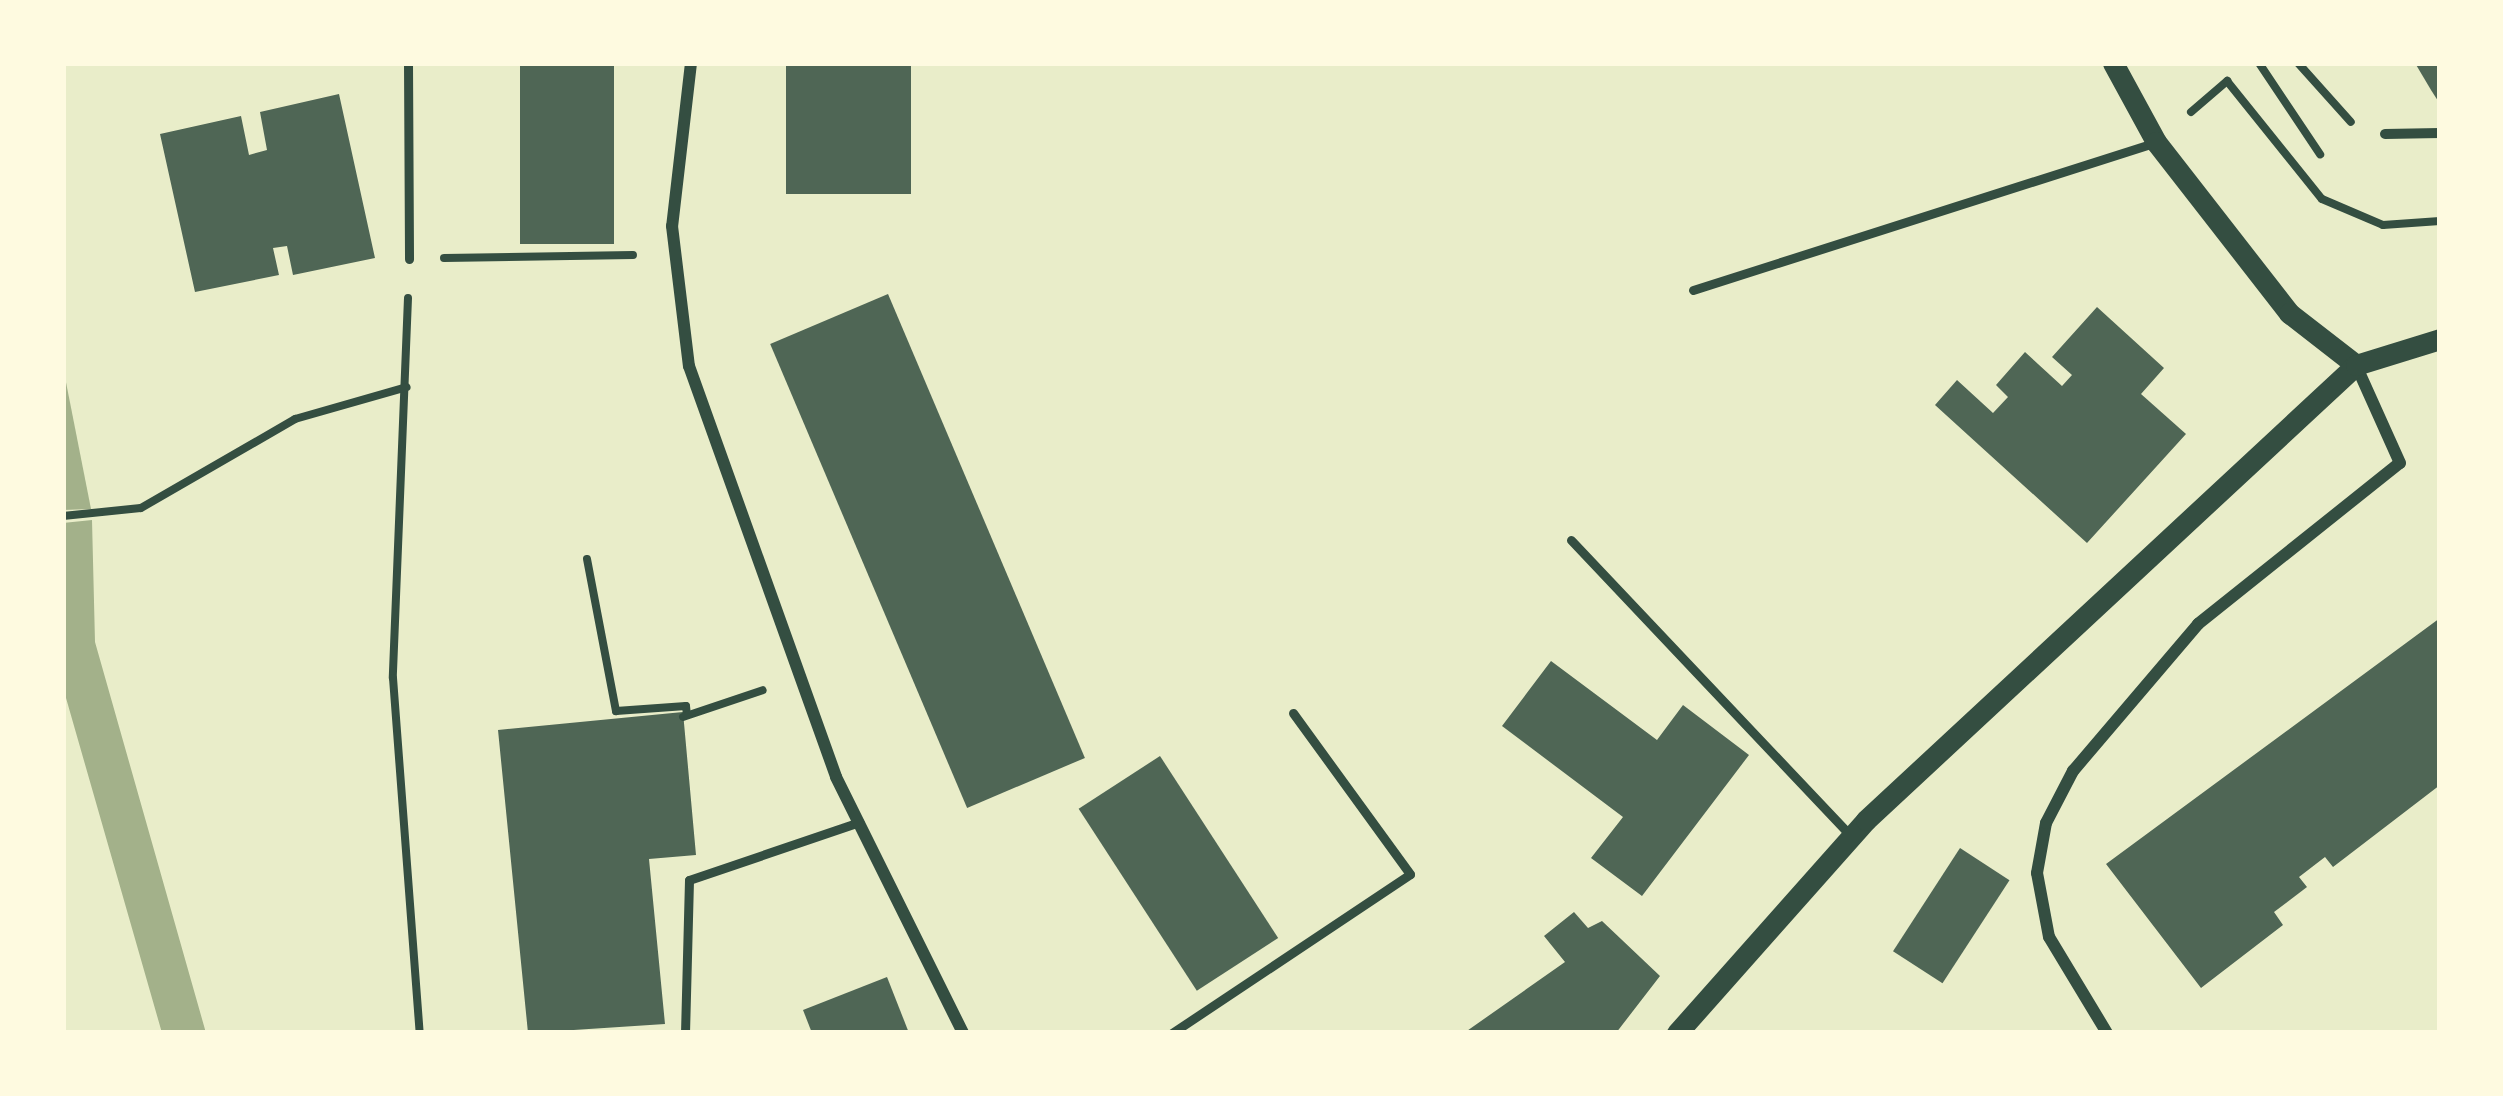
<!DOCTYPE html>
<style>
body{margin:0}
#map{position:relative;width:2503px;height:1096px;overflow:hidden;background:#e9edc9;font-family:Karla,sans-serif}
div>[style]{position:absolute}
.water>*{inset:0;background:#a3b18a}
.building>*{inset:0;background:#4f6655;transform-origin:0 0}
.path>*{height:8px;margin:-4px;padding:0 4px;transform-origin:4px;border-radius:4px;background:#344e41}
.service>*{height:9px;margin:-4.5px;padding:0 4.5px;transform-origin:4.5px;border-radius:4.5px;background:#344e41}
.pedestrian>*{height:10px;margin:-5px;padding:0 5px;transform-origin:5px;border-radius:5px;background:#344e41}
.minor>*{height:12px;margin:-6px;padding:0 6px;transform-origin:6px;border-radius:6px;background:#344e41}
.tertiary>*{height:21px;margin:-10.5px;padding:0 10.5px;transform-origin:10.5px;border-radius:10.5px;background:#344e41}
span{translate:-50% -50%;white-space:nowrap;text-align:center;line-height:1.15;-webkit-text-stroke:9px #fefae0;paint-order:stroke}
.frame{position:absolute;inset:0;border:66px solid #fefae0;pointer-events:none}
</style>
<div id="map">
<div class="water">
<div style="clip-path:polygon(63px 367px,91px 509px,63px 510px)"></div>
<div style="clip-path:polygon(92px 520px,95px 642px,206px 1033px,162px 1033px,64px 691px,63px 523px)"></div>
</div>
<div class="building">
<div style="left:520px;top:63px;width:94px;height:181px"></div>
<div style="left:786px;top:63px;width:125px;height:131px"></div>
<div style="clip-path:polygon(2415px 63px,2440px 63px,2440px 104px,2431px 90px)"></div>
<div style="clip-path:polygon(339px 94px,375px 258px,293px 275px,287px 246px,273px 248px,279px 275px,195px 292px,160px 134px,241px 116px,249px 155px,267px 150px,260px 112px)"></div>
<div style="left:888px;top:294px;width:504px;height:128px;rotate:67deg"></div>
<div style="clip-path:polygon(2097px 307px,2164px 368px,2141px 394px,2186px 434px,2087px 543px,1935px 405px,1957px 380px,1993px 413px,2008px 397px,1996px 385px,2025px 352px,2062px 386px,2072px 375px,2052px 357px)"></div>
<div style="clip-path:polygon(2440px 618px,2440px 785px,2333px 867px,2325px 857px,2299px 877px,2307px 887px,2274px 912px,2283px 925px,2201px 988px,2106px 864px)"></div>
<div style="clip-path:polygon(1551px 661px,1657px 740px,1683px 705px,1749px 755px,1642px 896px,1591px 858px,1623px 817px,1502px 726px)"></div>
<div style="clip-path:polygon(683px 712px,696px 855px,649px 859px,665px 1024px,528px 1033px,498px 730px)"></div>
<div style="left:1160px;top:756px;width:217px;height:97px;rotate:57deg"></div>
<div style="left:1960px;top:848px;width:59px;height:123px;rotate:33deg"></div>
<div style="clip-path:polygon(1574px 912px,1588px 928px,1602px 921px,1660px 976px,1616px 1033px,1464px 1033px,1565px 962px,1544px 936px)"></div>
<div style="clip-path:polygon(887px 977px,909px 1033px,812px 1033px,803px 1010px)"></div>
</div>
<div class="path">
<div style="left:2259px;top:63px;width:110px;rotate:56.2deg"></div>
<div style="left:2298px;top:63px;width:79px;rotate:48.1deg"></div>
<div style="left:2191px;top:112px;width:48px;rotate:-40.7deg"></div>
<div style="left:2227px;top:81px;width:151px;rotate:51.2deg"></div>
<div style="left:2322px;top:199px;width:66px;rotate:23.1deg"></div>
<div style="left:2383px;top:225px;width:57px;rotate:-4deg"></div>
<div style="left:444px;top:258px;width:189px;rotate:-0.9deg"></div>
<div style="left:408px;top:298px;width:380px;rotate:92.3deg"></div>
<div style="left:393px;top:678px;width:356px;rotate:85.7deg"></div>
<div style="left:63px;top:516px;width:78px;rotate:-5.9deg"></div>
<div style="left:141px;top:508px;width:178px;rotate:-30deg"></div>
<div style="left:295px;top:419px;width:116px;rotate:-15.9deg"></div>
<div style="left:587px;top:559px;width:155px;rotate:79.2deg"></div>
<div style="left:616px;top:711px;width:70px;rotate:-4.1deg"></div>
<div style="left:686px;top:706px;width:9px;rotate:84deg"></div>
<div style="left:683px;top:717px;width:84px;rotate:-18.6deg"></div>
</div>
<div class="service">
<div style="left:408px;top:63px;width:196px;rotate:89.7deg"></div>
<div style="left:1693px;top:290px;width:486px;rotate:-17.7deg"></div>
<div style="left:1571px;top:540px;width:409px;rotate:46.6deg"></div>
<div style="left:685px;top:1033px;width:153px;rotate:-88.5deg"></div>
<div style="left:689px;top:880px;width:180px;rotate:-18.8deg"></div>
<div style="left:1172px;top:1033px;width:286px;rotate:-33.7deg"></div>
<div style="left:1410px;top:874px;width:199px;rotate:-126deg"></div>
</div>
<div class="pedestrian">
<div style="left:2385px;top:134px;width:55px;rotate:-1deg"></div>
</div>
<div class="minor">
<div style="left:691px;top:63px;width:164px;rotate:96.6deg"></div>
<div style="left:672px;top:226px;width:141px;rotate:83.1deg"></div>
<div style="left:689px;top:366px;width:436px;rotate:70.3deg"></div>
<div style="left:836px;top:777px;width:286px;rotate:63.6deg"></div>
<div style="left:2107px;top:1033px;width:112px;rotate:-121.1deg"></div>
<div style="left:2049px;top:937px;width:65px;rotate:-100.6deg"></div>
<div style="left:2037px;top:873px;width:51px;rotate:-79.8deg"></div>
<div style="left:2046px;top:823px;width:59px;rotate:-62.6deg"></div>
<div style="left:2073px;top:771px;width:193px;rotate:-49.6deg"></div>
<div style="left:2198px;top:624px;width:258px;rotate:-38.6deg"></div>
<div style="left:2400px;top:463px;width:107px;rotate:-114.2deg"></div>
</div>
<div class="tertiary">
<div style="left:2113px;top:63px;width:90px;rotate:61.4deg"></div>
<div style="left:2156px;top:142px;width:217px;rotate:52.1deg"></div>
<div style="left:2289px;top:313px;width:85px;rotate:37.8deg"></div>
<div style="left:1677px;top:1033px;width:285px;rotate:-48.4deg"></div>
<div style="left:1866px;top:820px;width:669px;rotate:-42.88deg"></div>
<div style="left:2356px;top:365px;width:88px;rotate:-17.2deg"></div>
</div>
<div class="frame"></div>
</div>
